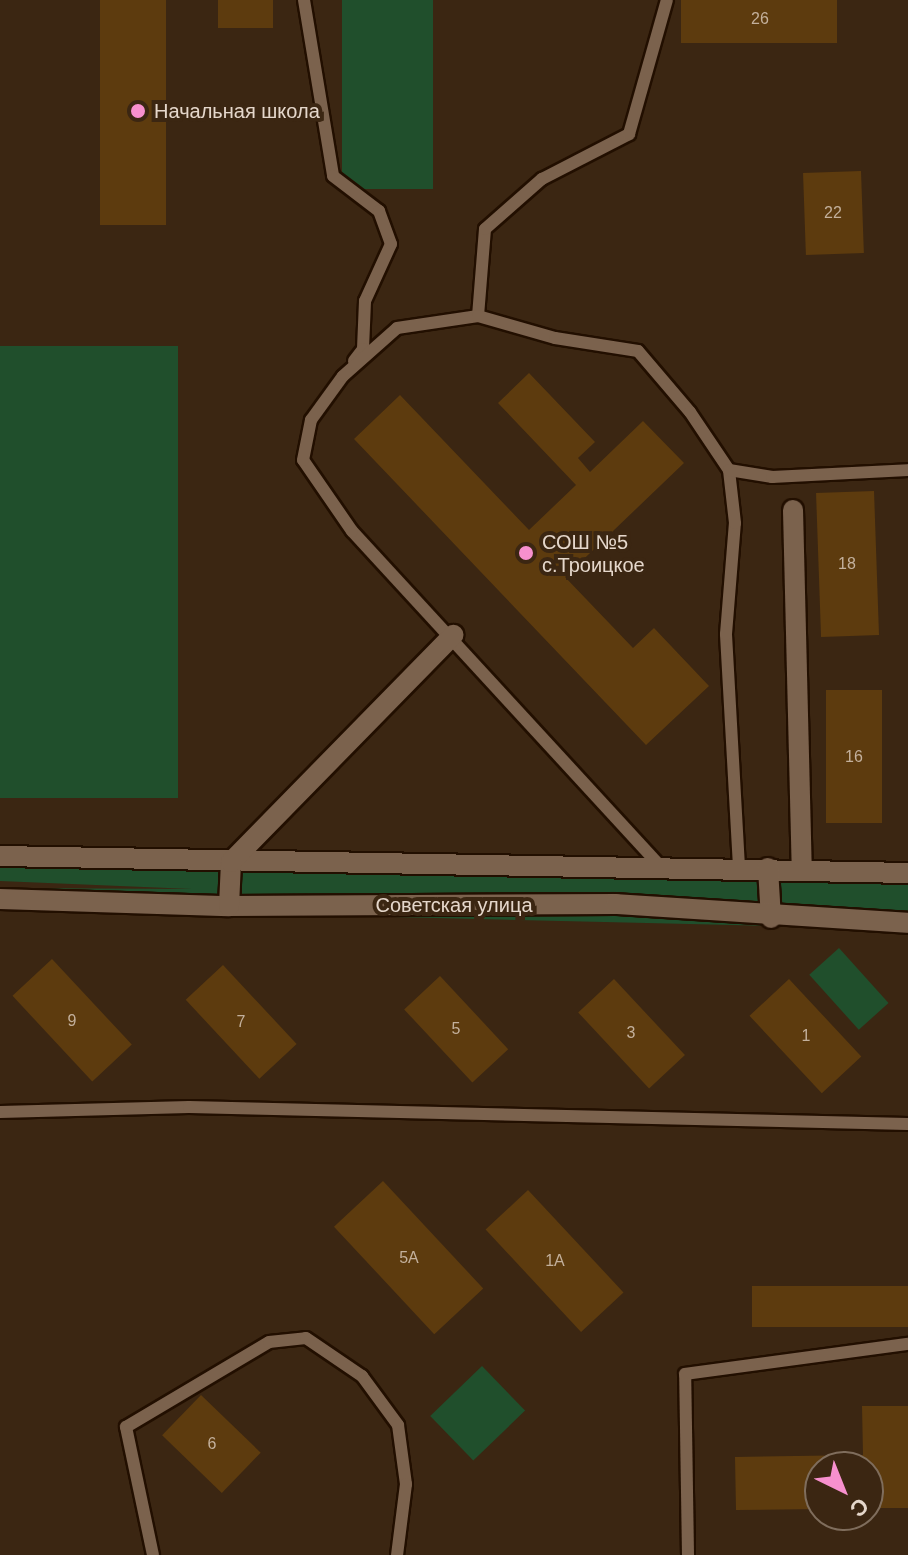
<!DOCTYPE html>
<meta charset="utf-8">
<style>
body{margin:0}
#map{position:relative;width:908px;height:1555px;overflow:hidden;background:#3b2612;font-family:Helvetica,sans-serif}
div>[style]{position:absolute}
.green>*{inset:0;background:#204f2c;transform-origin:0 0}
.building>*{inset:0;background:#5d3b0e;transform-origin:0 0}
.roads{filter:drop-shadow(2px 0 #220f00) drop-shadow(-2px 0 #220f00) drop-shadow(0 2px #220f00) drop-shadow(0 -2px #220f00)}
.lane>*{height:12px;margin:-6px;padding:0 6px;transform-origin:6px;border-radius:6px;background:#7b624d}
.street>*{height:20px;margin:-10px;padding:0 10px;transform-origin:10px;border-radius:10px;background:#7b624d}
.dots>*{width:22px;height:22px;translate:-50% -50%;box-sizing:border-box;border:4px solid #3b2612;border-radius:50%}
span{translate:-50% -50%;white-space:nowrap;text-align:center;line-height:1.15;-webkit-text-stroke:8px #3b2612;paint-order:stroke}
.number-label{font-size:16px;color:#c3b09c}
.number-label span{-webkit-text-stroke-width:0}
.poi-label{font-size:20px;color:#e5d7cb}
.left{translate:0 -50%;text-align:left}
.street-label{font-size:20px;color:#e5d7cb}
.north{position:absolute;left:804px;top:1451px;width:80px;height:80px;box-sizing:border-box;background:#3b2612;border:2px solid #7f6d5c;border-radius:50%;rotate:137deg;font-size:22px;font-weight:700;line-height:32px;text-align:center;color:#e5d7cb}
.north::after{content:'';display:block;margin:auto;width:28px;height:36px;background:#f790ce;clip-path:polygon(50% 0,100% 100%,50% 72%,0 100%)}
</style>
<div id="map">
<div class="green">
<div style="left:342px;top:0;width:91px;height:189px"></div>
<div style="left:0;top:346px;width:178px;height:452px"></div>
<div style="clip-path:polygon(0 860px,760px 874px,759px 892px,774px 879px,908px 880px,908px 929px,0 908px,0 888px,192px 889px,0 881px)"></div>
<div style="left:839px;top:948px;width:74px;height:40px;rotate:48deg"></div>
<div style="left:482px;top:1366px;width:62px;height:72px;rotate:46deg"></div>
</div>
<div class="building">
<div style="left:100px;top:0;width:66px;height:225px"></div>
<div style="left:218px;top:0;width:55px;height:28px"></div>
<div style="left:681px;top:0;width:156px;height:43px"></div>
<div style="left:861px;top:171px;width:82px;height:58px;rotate:88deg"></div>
<div style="clip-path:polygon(529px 373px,595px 442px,578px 458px,590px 472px,643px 421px,684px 463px,565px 577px,633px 648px,654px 628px,709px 686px,646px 745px,354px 439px,400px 395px,529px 530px,576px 485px,498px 403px)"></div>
<div style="left:874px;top:491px;width:144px;height:58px;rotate:88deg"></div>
<div style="left:826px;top:690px;width:56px;height:133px"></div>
<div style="left:52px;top:959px;width:117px;height:54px;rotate:47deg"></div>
<div style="left:223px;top:965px;width:108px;height:51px;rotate:47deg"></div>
<div style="left:440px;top:976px;width:100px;height:49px;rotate:47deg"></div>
<div style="left:614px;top:979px;width:104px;height:49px;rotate:47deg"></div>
<div style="left:789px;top:979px;width:106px;height:54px;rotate:47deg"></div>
<div style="left:383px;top:1181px;width:147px;height:67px;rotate:47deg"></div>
<div style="left:528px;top:1190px;width:140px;height:58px;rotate:47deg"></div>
<div style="left:752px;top:1286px;width:156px;height:41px"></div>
<div style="left:201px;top:1395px;width:83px;height:56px;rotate:44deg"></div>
<div style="clip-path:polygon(862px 1406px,908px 1406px,908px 1508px,868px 1508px,868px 1467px,820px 1467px,820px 1509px,736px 1510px,735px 1457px,863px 1455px)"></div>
</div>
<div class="roads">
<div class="lane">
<div style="left:304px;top:0;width:178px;rotate:80.6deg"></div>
<div style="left:333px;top:176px;width:58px;rotate:37.3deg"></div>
<div style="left:379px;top:211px;width:35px;rotate:70deg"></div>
<div style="left:391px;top:244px;width:63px;rotate:114.5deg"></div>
<div style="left:365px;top:301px;width:48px;rotate:92.4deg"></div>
<div style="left:363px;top:349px;width:15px;rotate:127deg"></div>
<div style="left:478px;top:316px;width:87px;rotate:-85.4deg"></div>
<div style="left:485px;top:229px;width:76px;rotate:-41.3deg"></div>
<div style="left:542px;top:179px;width:98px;rotate:-27.3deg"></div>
<div style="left:629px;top:134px;width:139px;rotate:-74.2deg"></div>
<div style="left:661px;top:867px;width:456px;rotate:-132.6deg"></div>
<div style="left:352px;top:531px;width:86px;rotate:-124.6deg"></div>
<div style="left:303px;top:460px;width:41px;rotate:-78.7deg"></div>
<div style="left:311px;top:420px;width:54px;rotate:-54deg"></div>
<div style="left:343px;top:376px;width:72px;rotate:-41.6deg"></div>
<div style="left:397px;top:328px;width:82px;rotate:-8.4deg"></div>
<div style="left:478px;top:316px;width:80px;rotate:15.9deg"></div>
<div style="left:555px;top:338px;width:84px;rotate:8.9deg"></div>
<div style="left:638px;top:351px;width:80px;rotate:49.6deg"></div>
<div style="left:690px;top:412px;width:70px;rotate:56.1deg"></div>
<div style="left:739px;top:867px;width:233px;rotate:-93.2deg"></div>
<div style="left:726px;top:634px;width:111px;rotate:-85.4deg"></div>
<div style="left:735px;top:523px;width:53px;rotate:-96.5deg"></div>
<div style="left:729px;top:470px;width:44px;rotate:9.2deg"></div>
<div style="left:772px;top:477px;width:136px;rotate:-2.9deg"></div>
<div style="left:0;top:1112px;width:189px;rotate:-1.5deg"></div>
<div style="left:189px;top:1107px;width:719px;rotate:1.35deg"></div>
<div style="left:153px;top:1555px;width:131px;rotate:-101.9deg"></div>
<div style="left:126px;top:1427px;width:166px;rotate:-30.7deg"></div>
<div style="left:269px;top:1342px;width:37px;rotate:-6deg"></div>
<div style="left:306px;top:1338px;width:68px;rotate:34.2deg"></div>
<div style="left:362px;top:1376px;width:61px;rotate:53.7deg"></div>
<div style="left:398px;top:1425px;width:60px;rotate:82.3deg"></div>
<div style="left:406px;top:1484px;width:72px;rotate:97.2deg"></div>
<div style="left:688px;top:1555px;width:181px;rotate:-90.9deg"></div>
<div style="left:685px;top:1374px;width:225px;rotate:-7.7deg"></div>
</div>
<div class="street">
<div style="left:793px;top:510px;width:359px;rotate:88.6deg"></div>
<div style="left:0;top:856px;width:908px;rotate:1.07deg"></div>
<div style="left:768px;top:868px;width:50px;rotate:86.6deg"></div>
<div style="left:0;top:899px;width:229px;rotate:1.8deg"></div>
<div style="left:229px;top:906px;width:387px;rotate:-0.3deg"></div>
<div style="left:616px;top:904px;width:293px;rotate:3.7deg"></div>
<div style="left:229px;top:906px;width:44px;rotate:-87.4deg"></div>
<div style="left:231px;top:862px;width:318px;rotate:-45.6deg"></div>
</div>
</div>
<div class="dots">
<div style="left:138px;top:111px;background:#f790ce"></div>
<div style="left:526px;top:553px;background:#f790ce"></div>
</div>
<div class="number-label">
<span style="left:760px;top:19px">26</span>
<span style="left:833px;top:213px">22</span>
<span style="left:847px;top:564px">18</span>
<span style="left:854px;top:757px">16</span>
<span style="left:72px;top:1021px">9</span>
<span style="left:241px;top:1022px">7</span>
<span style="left:456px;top:1029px">5</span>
<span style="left:631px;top:1033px">3</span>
<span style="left:806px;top:1036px">1</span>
<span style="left:409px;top:1258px">5А</span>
<span style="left:555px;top:1261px">1А</span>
<span style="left:212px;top:1444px">6</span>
</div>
<div class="poi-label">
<span class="left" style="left:154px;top:111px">Начальная школа</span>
<span class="left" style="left:542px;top:554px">СОШ №5<br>с.Троицкое</span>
</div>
<div class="street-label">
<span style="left:454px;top:905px">Советская улица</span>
</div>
<div class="north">С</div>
</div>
